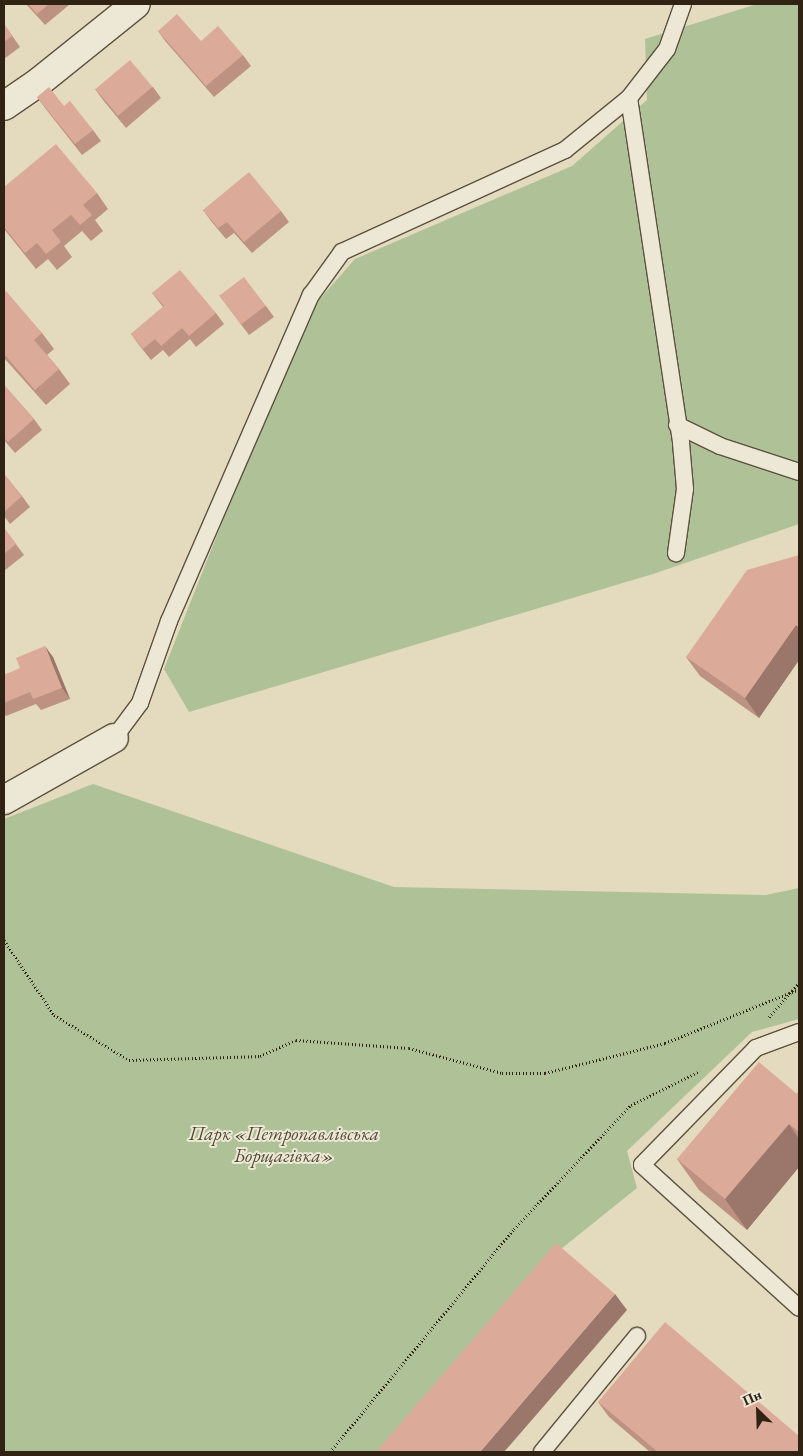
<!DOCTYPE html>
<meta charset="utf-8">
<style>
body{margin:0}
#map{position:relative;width:803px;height:1456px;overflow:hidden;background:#e4dbbf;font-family:"EB Garamond",serif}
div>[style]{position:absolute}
.green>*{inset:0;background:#aec197}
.path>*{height:3px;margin-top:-1.5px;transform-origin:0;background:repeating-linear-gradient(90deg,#302314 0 1px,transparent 0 3.5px)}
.roads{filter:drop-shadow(1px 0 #5d513f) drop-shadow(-1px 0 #5d513f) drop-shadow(0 1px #5d513f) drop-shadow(0 -1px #5d513f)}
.lane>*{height:16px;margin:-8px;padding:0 8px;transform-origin:8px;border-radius:8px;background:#ede8d5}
.street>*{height:28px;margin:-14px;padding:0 14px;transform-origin:14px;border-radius:14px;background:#ede8d5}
.wall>*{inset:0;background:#bd9283}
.shaded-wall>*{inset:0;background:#9a776a}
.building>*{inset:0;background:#dcaa98;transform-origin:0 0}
span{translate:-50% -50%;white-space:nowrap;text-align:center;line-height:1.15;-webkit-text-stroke:4px #ede8d5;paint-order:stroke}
.park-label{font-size:19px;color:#504a35;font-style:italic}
.frame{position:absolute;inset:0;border:5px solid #302314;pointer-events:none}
.north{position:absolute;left:733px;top:1386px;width:50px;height:50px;-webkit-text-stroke:4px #ede8d5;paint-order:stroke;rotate:336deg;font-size:14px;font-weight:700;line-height:20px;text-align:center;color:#302314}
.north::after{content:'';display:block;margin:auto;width:18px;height:22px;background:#302314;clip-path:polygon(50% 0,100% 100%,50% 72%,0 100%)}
</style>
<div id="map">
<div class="green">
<div style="clip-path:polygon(757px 4px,799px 4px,799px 524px,653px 574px,189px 712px,164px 669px,303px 318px,355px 259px,572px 166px,647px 100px,645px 39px)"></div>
<div style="clip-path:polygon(93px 784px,394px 887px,766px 895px,799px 888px,799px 1019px,752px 1032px,627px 1151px,637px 1188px,561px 1249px,392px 1452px,4px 1452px,4px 819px)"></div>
</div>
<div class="path">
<div style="left:4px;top:940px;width:90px;rotate:56.3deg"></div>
<div style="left:54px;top:1015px;width:87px;rotate:31deg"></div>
<div style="left:129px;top:1060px;width:131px;rotate:-1.7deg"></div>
<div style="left:260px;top:1056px;width:39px;rotate:-24deg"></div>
<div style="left:296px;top:1040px;width:113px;rotate:4deg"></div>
<div style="left:409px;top:1048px;width:96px;rotate:15deg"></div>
<div style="left:502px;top:1073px;width:43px"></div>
<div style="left:545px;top:1073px;width:124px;rotate:-14deg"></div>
<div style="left:665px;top:1043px;width:144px;rotate:-21.9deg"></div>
<div style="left:769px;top:1017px;width:45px;rotate:-48.6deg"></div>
<div style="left:330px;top:1452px;width:289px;rotate:-50.5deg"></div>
<div style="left:514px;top:1229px;width:170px;rotate:-46.7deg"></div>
<div style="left:631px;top:1105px;width:77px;rotate:-26.2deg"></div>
</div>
<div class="roads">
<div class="lane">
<div style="left:629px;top:98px;width:349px;rotate:81.4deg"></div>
<div style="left:681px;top:443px;width:46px;rotate:85deg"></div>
<div style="left:685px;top:489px;width:65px;rotate:98deg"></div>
<div style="left:677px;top:425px;width:48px;rotate:26deg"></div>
<div style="left:720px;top:446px;width:83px;rotate:18.2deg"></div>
<div style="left:114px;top:738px;width:44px;rotate:-53.4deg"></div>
<div style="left:140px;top:703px;width:87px;rotate:-70.5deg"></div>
<div style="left:169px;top:621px;width:356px;rotate:-66.5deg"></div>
<div style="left:311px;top:295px;width:53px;rotate:-54.2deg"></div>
<div style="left:342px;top:252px;width:245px;rotate:-24.6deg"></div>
<div style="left:565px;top:150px;width:82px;rotate:-39.1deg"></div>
<div style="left:629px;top:98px;width:62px;rotate:-52.2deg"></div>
<div style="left:667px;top:49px;width:48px;rotate:-70.4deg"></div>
<div style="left:799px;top:1032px;width:46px;rotate:159.6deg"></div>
<div style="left:756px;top:1048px;width:163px;rotate:134.3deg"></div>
<div style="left:642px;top:1165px;width:212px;rotate:42.3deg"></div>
<div style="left:542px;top:1452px;width:150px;rotate:-50.7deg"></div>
</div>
<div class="street">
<div style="left:4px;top:106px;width:42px;rotate:-34.4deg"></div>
<div style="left:39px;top:82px;width:124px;rotate:-38.8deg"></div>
<div style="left:4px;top:800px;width:126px;rotate:-29.4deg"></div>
</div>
</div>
<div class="wall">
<div style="clip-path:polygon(26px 4px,68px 4px,69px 5px,45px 25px)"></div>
<div style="clip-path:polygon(4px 24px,20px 47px,4px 59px)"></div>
<div style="clip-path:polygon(158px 31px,243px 55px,251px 66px,214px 97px,166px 42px)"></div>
<div style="clip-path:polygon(153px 87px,161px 98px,126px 128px,103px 100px,95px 89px)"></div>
<div style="clip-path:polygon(37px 97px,64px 106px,93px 130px,101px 141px,82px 155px,45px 108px)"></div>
<div style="clip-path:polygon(4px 187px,97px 193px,108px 209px,95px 220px,103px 231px,91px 241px,82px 231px,64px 246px,72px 257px,57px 270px,48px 259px,36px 269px,4px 229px)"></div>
<div style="clip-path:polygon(203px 210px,281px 211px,289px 222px,252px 253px,234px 233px,226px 239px,211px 221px)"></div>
<div style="clip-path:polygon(4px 293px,42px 333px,54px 349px,47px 355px,59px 369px,70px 384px,46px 405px,4px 358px)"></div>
<div style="clip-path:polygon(152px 293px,216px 313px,224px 324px,196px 347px,190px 339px,169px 357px,163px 350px,151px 360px,139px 345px,131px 334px,163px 307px)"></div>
<div style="clip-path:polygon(219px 295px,266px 306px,274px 317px,249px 335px)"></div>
<div style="clip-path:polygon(4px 385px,34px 419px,42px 430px,15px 453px,4px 440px)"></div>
<div style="clip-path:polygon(4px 474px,22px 496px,30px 507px,10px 524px,4px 516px)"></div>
<div style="clip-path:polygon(4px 528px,24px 555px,4px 571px)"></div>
<div style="clip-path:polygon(799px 555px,799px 660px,759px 718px,700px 676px,686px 657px)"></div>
<div style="clip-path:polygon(53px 657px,70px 699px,41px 710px,36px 704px,6px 716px,4px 714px,4px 675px)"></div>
<div style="clip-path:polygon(799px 1091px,799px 1167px,747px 1230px,699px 1190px,677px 1159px,797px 1094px)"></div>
<div style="clip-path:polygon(598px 1402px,799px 1452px,650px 1452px,609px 1417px)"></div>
</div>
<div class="shaded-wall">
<div style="clip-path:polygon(796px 625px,799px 629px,799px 660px,759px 718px,745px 698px)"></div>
<div style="clip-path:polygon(45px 646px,53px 657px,70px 699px,62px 688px)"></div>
<div style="clip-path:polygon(789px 1124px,799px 1139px,799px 1167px,747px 1230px,725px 1199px)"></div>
<div style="clip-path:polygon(615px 1294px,627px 1310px,504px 1452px,480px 1452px)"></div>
</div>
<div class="building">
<div style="clip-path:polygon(28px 4px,49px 4px,37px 14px)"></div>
<div style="clip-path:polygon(177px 14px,201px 41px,218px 26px,243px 55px,206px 86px,158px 31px)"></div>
<div style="clip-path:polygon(4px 24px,12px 36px,4px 42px)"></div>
<div style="left:130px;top:60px;width:35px;height:45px;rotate:50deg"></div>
<div style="clip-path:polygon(49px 87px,64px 106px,70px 101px,93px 130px,75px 144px,37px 97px)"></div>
<div style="clip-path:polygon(56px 144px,97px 193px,83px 205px,92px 215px,80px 225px,71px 215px,52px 230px,61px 242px,46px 254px,37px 243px,25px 253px,4px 227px,4px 187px)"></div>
<div style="clip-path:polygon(249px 172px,281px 211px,244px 242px,227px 222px,218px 228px,203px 210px)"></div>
<div style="clip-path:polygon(180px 270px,216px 313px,189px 336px,182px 328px,161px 346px,155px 339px,143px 349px,131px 334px,164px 306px,152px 293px)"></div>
<div style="left:244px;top:277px;width:36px;height:31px;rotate:53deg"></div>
<div style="clip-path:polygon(6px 291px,42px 333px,34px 340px,59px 369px,35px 390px,4px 354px,4px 293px)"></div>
<div style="clip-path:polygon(4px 385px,34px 419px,8px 442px,4px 438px)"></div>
<div style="clip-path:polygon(4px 474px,22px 496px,4px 512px)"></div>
<div style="clip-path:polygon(4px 528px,16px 544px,4px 554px)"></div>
<div style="clip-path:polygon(799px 555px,799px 627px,796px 625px,745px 698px,686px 657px,747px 570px)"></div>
<div style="clip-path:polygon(45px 646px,62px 688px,33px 699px,30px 692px,4px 703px,4px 675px,20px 668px,16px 658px)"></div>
<div style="clip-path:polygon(759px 1062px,797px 1094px,799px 1091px,799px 1132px,789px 1124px,725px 1199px,677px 1159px)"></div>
<div style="clip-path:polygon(556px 1243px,615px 1294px,480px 1452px,376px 1452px)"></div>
<div style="clip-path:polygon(665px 1322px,799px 1436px,799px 1452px,658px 1452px,598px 1402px)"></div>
</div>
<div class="park-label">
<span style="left:284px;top:1145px">Парк «Петропавлівська<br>Борщагівка»</span>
</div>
<div class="frame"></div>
<div class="north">Пн</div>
</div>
